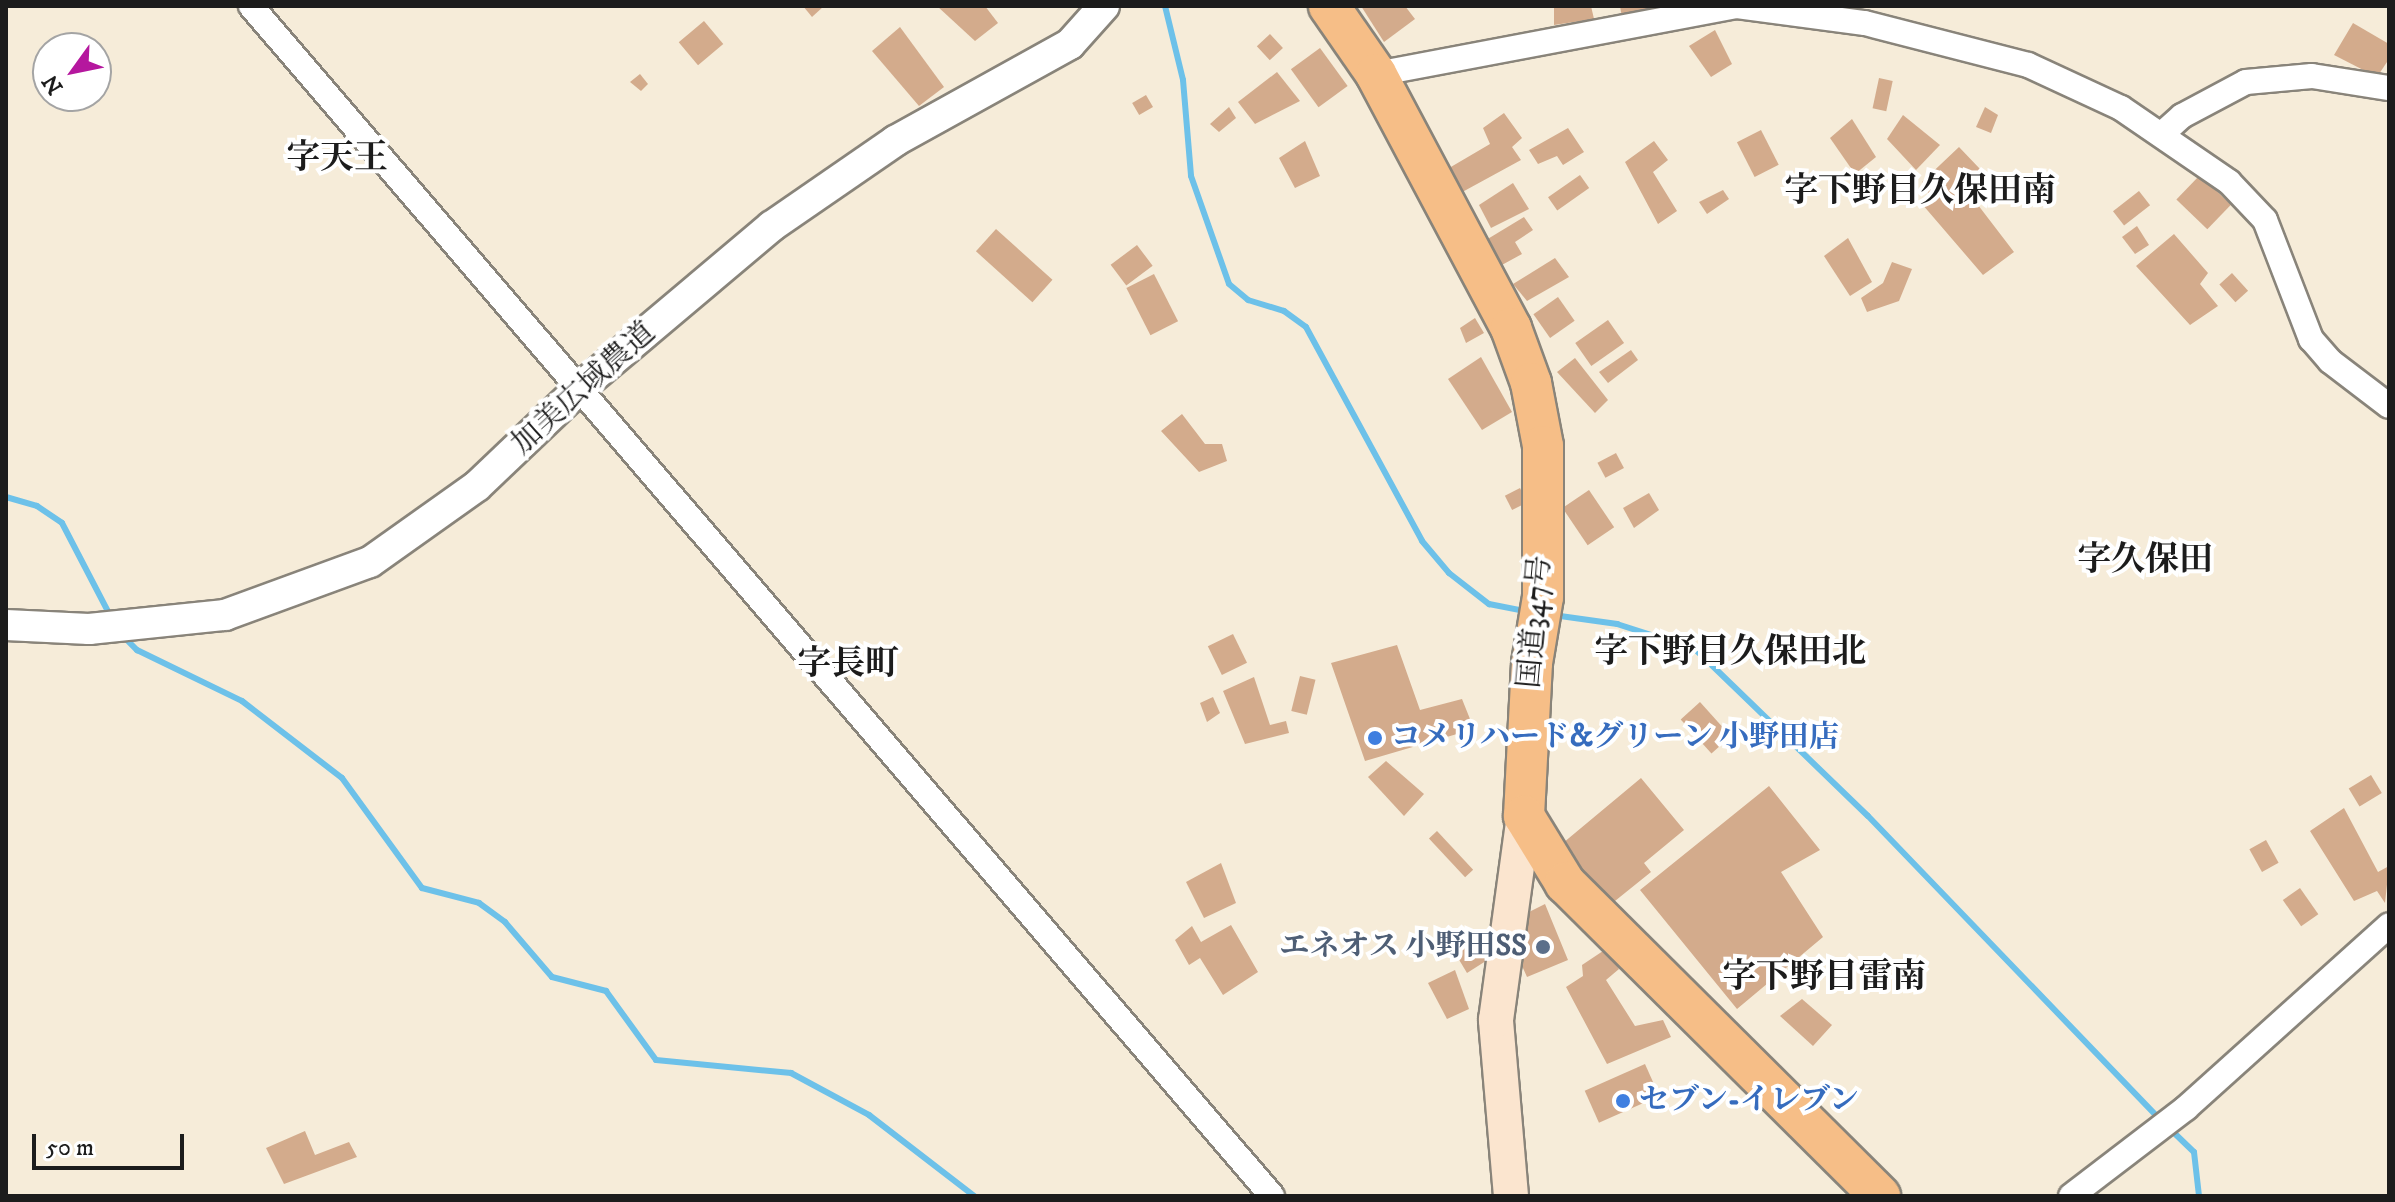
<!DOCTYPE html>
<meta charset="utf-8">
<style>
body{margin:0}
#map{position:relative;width:2395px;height:1202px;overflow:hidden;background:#f6ecd9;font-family:"IM FELL DW Pica","Noto Serif JP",serif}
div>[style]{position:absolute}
.stream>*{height:6px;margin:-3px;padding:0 3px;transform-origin:3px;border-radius:3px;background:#6dc1e9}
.building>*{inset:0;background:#d3ab8c;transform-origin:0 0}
.roads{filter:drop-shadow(2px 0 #89847a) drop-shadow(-2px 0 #89847a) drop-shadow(0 2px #89847a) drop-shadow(0 -2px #89847a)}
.minor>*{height:24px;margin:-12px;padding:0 12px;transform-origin:12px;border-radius:12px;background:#fff}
.tertiary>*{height:30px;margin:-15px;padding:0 15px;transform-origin:15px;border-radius:15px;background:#fff}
.secondary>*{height:34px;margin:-17px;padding:0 17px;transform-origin:17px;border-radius:17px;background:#fbe5cf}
.trunk>*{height:40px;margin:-20px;padding:0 20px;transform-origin:20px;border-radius:20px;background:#f6be87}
.dots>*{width:22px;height:22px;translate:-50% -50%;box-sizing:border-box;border:4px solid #fff;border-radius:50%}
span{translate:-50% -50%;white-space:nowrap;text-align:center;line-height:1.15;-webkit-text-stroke:8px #fff;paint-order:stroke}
.street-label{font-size:30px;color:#1c1c1c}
.shop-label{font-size:30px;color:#366cbe;font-weight:700}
.left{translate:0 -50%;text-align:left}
.service-label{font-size:30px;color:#4e5e75;font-weight:700}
.right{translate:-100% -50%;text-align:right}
.quarter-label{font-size:34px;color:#1c1c1c;font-weight:700}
.frame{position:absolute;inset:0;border:8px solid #1c1c1c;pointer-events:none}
.north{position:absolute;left:32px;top:32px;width:80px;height:80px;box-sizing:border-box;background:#fff;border:2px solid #a4a4a4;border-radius:50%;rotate:237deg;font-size:22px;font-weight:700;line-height:32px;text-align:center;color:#1c1c1c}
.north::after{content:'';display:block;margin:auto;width:28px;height:36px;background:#b5179e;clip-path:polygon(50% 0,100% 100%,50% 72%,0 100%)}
.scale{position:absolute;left:32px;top:1134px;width:152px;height:36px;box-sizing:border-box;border:4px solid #1c1c1c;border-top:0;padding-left:10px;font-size:24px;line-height:28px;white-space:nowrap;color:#1c1c1c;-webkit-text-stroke:6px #fff;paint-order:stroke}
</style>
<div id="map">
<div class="stream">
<div style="left:1165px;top:6px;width:76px;rotate:76.3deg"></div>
<div style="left:1183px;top:80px;width:96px;rotate:85.2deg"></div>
<div style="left:1191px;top:176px;width:114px;rotate:70.6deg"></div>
<div style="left:1229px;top:284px;width:25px;rotate:40deg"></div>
<div style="left:1248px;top:300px;width:38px;rotate:17deg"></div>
<div style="left:1284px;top:311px;width:27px;rotate:36deg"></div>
<div style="left:1306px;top:327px;width:243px;rotate:61.5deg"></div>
<div style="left:1422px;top:541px;width:42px;rotate:49.8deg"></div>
<div style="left:1449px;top:573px;width:51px;rotate:37.8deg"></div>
<div style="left:1489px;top:604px;width:38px;rotate:11deg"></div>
<div style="left:6px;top:497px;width:32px;rotate:16deg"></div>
<div style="left:37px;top:506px;width:30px;rotate:34deg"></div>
<div style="left:62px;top:523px;width:106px;rotate:62.5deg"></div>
<div style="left:1553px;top:615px;width:65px;rotate:8deg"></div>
<div style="left:1617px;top:624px;width:82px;rotate:17.8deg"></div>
<div style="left:1695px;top:649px;width:240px;rotate:44deg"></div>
<div style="left:1868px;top:816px;width:421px;rotate:46.1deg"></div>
<div style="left:121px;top:634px;width:23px;rotate:45deg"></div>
<div style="left:137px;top:650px;width:117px;rotate:25.9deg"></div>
<div style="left:242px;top:701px;width:126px;rotate:37.6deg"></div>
<div style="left:342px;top:778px;width:136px;rotate:54deg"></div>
<div style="left:422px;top:888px;width:59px;rotate:14.7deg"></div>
<div style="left:479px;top:903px;width:32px;rotate:36deg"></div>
<div style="left:505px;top:922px;width:72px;rotate:49.5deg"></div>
<div style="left:552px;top:977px;width:56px;rotate:14.5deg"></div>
<div style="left:606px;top:991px;width:85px;rotate:54.1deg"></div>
<div style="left:656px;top:1060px;width:136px;rotate:5.5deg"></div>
<div style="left:791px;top:1073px;width:89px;rotate:28.3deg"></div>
<div style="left:869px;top:1115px;width:133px;rotate:37.6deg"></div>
<div style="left:2168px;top:1127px;width:36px;rotate:44deg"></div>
<div style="left:2194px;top:1152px;width:44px;rotate:83.5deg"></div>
</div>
<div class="building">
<div style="clip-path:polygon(803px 6px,824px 6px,812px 17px)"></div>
<div style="clip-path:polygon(937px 6px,985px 6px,998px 23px,975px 41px)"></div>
<div style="clip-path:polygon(1361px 6px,1405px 6px,1415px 19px,1384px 42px)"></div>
<div style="clip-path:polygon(1554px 6px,1591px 6px,1594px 19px,1554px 25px)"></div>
<div style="clip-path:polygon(1620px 6px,1665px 6px,1665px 7px,1622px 18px)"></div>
<div style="left:704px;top:21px;width:30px;height:33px;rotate:50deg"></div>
<div style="clip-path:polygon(2353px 23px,2389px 44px,2389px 59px,2377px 77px,2334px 55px)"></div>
<div style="clip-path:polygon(900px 27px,944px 87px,919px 106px,872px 51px)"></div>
<div style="clip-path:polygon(1715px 30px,1732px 64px,1711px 77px,1689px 46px)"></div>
<div style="left:1270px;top:34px;width:19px;height:18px;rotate:47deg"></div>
<div style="left:1320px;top:48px;width:47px;height:36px;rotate:54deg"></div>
<div style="clip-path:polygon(1277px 72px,1300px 101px,1255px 124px,1238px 102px)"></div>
<div style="clip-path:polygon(640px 74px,648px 84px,641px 91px,630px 82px)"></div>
<div style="left:1879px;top:78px;width:14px;height:31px;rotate:12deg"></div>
<div style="left:1146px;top:95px;width:14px;height:16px;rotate:60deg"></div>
<div style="clip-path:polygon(1229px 107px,1236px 118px,1219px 132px,1210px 124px)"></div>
<div style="clip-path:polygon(1985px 107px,1998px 115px,1991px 133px,1976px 127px)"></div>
<div style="clip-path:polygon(1504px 113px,1522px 138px,1512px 147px,1521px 160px,1455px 196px,1444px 171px,1490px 144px,1483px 128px)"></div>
<div style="clip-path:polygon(1903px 115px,1940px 145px,1916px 170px,1887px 139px)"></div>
<div style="clip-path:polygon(1852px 119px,1876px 157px,1855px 174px,1830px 138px)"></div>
<div style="clip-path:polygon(1568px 128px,1584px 152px,1563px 165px,1557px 156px,1538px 164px,1529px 150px)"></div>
<div style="left:1761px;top:130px;width:39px;height:27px;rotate:63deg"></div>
<div style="clip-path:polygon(1305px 141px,1320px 176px,1295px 188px,1279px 158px)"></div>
<div style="clip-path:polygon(1654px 141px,1668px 160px,1653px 172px,1677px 211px,1658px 224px,1625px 162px)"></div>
<div style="clip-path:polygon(1959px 147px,1980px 169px,1965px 188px,2014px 252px,1983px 275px,1922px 204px,1930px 196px,1922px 182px)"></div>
<div style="left:1580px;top:175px;width:16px;height:39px;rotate:55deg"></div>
<div style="left:2200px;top:175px;width:43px;height:34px;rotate:44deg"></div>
<div style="clip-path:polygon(1513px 183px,1529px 209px,1491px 228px,1479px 205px)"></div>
<div style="clip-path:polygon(1723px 190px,1729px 199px,1707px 214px,1699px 202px)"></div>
<div style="left:2139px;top:191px;width:18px;height:33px;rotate:52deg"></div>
<div style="clip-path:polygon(1524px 217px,1533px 230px,1515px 242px,1522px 254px,1500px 266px,1486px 240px)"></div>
<div style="clip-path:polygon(2137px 226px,2149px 245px,2135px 254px,2122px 237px)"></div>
<div style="left:996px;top:229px;width:76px;height:30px;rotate:42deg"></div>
<div style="clip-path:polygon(2174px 234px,2208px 273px,2200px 284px,2218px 306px,2190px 325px,2136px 266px)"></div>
<div style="clip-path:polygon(1848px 238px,1872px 282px,1850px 296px,1824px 256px)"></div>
<div style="left:1137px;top:245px;width:26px;height:33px;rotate:53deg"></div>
<div style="clip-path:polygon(1555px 258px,1569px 277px,1527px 301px,1513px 284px)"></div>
<div style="clip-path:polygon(1892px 262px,1912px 269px,1899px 301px,1867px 312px,1861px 298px,1883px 283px)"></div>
<div style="left:2232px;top:273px;width:24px;height:17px;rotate:48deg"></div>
<div style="left:1154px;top:274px;width:53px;height:31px;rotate:63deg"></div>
<div style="left:1558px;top:297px;width:29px;height:30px;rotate:55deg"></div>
<div style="clip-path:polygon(1475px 318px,1484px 333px,1466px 343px,1460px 328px)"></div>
<div style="left:1608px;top:320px;width:28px;height:40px;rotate:55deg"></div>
<div style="clip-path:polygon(1631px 350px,1638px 360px,1608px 383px,1599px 372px)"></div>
<div style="clip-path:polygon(1481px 357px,1512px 412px,1482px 430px,1448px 379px)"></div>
<div style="clip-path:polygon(1575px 358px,1608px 400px,1595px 413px,1557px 372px)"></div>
<div style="clip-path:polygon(1182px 414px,1205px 444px,1222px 444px,1227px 461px,1199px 472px,1161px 431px)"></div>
<div style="left:1616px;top:453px;width:17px;height:21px;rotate:62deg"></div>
<div style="left:1520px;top:488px;width:16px;height:17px;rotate:63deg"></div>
<div style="left:1589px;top:490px;width:45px;height:32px;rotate:56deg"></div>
<div style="clip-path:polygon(1649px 493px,1659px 510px,1634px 528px,1623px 508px)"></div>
<div style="left:1233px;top:634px;width:32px;height:28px;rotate:64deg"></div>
<div style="clip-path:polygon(1397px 645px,1420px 710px,1462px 699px,1474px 729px,1365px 761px,1331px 663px)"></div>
<div style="left:1300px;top:676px;width:16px;height:36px;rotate:14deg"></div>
<div style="clip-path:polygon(1254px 677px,1270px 725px,1286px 721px,1289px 733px,1245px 744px,1223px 691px)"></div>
<div style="clip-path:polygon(1213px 697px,1220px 713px,1207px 722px,1200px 703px)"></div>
<div style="left:1700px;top:702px;width:46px;height:26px;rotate:48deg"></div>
<div style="clip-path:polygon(1386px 761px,1424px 794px,1404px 816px,1368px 777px)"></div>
<div style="left:2371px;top:775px;width:21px;height:26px;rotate:59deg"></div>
<div style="clip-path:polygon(1641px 778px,1684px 830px,1644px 863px,1651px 872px,1610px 905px,1563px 843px)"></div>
<div style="clip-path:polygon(1769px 786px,1820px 850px,1781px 872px,1823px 937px,1737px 1009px,1640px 890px)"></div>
<div style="clip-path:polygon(2344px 808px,2378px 872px,2389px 866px,2385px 903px,2377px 891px,2354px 901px,2310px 831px)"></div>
<div style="left:1437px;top:831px;width:53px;height:11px;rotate:47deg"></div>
<div style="left:2266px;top:840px;width:26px;height:19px;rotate:61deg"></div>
<div style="clip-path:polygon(1221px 863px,1236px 903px,1204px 918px,1186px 882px)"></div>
<div style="left:2300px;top:888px;width:32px;height:21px;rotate:55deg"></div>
<div style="clip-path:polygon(1545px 904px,1568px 960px,1527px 977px,1514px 948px,1527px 942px,1521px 916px)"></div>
<div style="clip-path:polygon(1231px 925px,1258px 972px,1223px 995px,1200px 958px,1189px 965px,1175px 940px,1192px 926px,1201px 942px)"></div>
<div style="clip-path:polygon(1482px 939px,1489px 959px,1467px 973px,1455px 953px)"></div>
<div style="clip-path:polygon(1606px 949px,1619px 969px,1606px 980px,1635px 1026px,1663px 1020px,1671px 1037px,1607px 1064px,1566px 987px,1583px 976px,1582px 965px)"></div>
<div style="clip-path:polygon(1455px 970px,1469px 1009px,1447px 1019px,1428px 983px)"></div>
<div style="clip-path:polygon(1802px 999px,1832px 1025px,1813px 1046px,1780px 1016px)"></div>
<div style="left:1645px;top:1064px;width:35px;height:66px;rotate:66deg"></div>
<div style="clip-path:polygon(305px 1131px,315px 1155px,349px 1142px,357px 1157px,284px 1184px,266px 1148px)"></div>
</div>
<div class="roads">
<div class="minor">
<div style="left:251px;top:6px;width:1568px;rotate:49.37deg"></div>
<div style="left:1376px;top:74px;width:367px;rotate:-10.7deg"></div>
<div style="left:1737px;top:6px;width:129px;rotate:7.6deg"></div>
<div style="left:1865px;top:23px;width:168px;rotate:14.4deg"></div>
<div style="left:2028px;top:65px;width:102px;rotate:24.8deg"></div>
<div style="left:2121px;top:108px;width:131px;rotate:34.4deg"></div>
<div style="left:2229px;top:182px;width:52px;rotate:46.5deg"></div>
<div style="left:2265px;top:220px;width:128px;rotate:68.9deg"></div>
<div style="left:2311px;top:339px;width:29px;rotate:49deg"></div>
<div style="left:2330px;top:361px;width:74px;rotate:37.3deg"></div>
<div style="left:2162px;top:134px;width:27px;rotate:-42deg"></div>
<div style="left:2182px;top:116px;width:72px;rotate:-28deg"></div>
<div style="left:2246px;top:82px;width:66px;rotate:-5.2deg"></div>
<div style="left:2312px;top:76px;width:78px;rotate:8.9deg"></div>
<div style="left:2071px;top:1196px;width:145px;rotate:-37.4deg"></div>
<div style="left:2186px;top:1108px;width:273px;rotate:-42deg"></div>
</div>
<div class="tertiary">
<div style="left:6px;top:625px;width:83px;rotate:2.8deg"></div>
<div style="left:89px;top:629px;width:137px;rotate:-5.9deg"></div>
<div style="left:225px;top:615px;width:154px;rotate:-20.1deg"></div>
<div style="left:370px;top:562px;width:131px;rotate:-35.4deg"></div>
<div style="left:477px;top:486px;width:145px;rotate:-43.6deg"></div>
<div style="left:582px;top:386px;width:248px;rotate:-40.1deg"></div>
<div style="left:772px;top:226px;width:150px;rotate:-34.6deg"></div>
<div style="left:895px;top:141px;width:200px;rotate:-29deg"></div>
<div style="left:1070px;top:44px;width:51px;rotate:-48.2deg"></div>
</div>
<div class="secondary">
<div style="left:1511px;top:1196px;width:177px;rotate:-94.9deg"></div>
<div style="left:1496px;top:1020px;width:206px;rotate:-82.2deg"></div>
</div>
<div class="trunk">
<div style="left:1329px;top:6px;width:83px;rotate:55.3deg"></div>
<div style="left:1376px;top:74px;width:288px;rotate:62deg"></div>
<div style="left:1511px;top:328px;width:59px;rotate:70deg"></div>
<div style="left:1531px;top:383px;width:64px;rotate:79.2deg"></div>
<div style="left:1543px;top:446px;width:151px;rotate:90deg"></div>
<div style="left:1543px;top:597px;width:67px;rotate:99.5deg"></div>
<div style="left:1532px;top:663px;width:153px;rotate:93deg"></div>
<div style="left:1524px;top:816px;width:79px;rotate:58.5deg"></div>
<div style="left:1565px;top:883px;width:444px;rotate:44.8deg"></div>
</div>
</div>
<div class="dots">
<div style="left:1375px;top:738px;background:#3f7fe0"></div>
<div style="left:1543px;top:947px;background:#5c6f8a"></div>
<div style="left:1623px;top:1101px;background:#3f7fe0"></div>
</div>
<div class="street-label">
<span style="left:584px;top:389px;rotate:-42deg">加美広域農道</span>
<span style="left:1536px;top:622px;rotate:-85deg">国道347号</span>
</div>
<div class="shop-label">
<span class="left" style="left:1391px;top:738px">コメリハード&amp;グリーン 小野田店</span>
<span class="left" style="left:1639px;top:1101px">セブン-イレブン</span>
</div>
<div class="service-label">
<span class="right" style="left:1527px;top:947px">エネオス 小野田SS</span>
</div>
<div class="quarter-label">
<span style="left:337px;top:159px">字天王</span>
<span style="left:1920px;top:192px">字下野目久保田南</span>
<span style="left:2145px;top:561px">字久保田</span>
<span style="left:1730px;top:653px">字下野目久保田北</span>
<span style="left:848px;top:665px">字長町</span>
<span style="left:1824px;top:978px">字下野目雷南</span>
</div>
<div class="frame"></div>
<div class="north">N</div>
<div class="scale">50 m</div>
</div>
